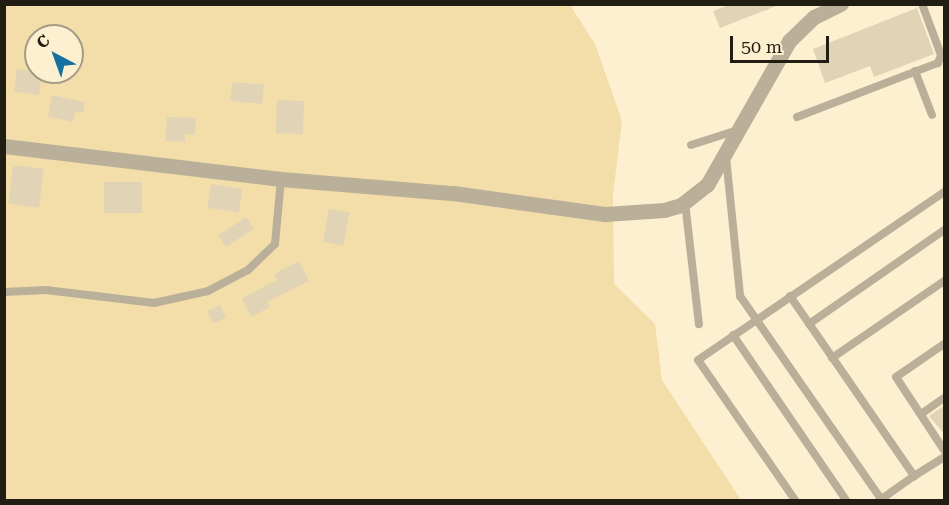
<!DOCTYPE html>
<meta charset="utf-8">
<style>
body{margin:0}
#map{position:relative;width:949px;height:505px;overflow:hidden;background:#fdf0d1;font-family:"Roboto Serif",serif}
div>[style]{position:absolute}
.green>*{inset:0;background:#f3dda9}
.building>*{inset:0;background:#e1d4b6;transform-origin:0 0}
.service>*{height:8px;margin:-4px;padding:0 4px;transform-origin:4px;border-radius:4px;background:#bab09a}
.minor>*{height:15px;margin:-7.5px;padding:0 7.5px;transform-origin:7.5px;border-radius:7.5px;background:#bab09a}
span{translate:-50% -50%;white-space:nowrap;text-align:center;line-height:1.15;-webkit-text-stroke:4.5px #fdf0d1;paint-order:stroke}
.frame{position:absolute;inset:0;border:6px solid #211d12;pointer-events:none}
.north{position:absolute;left:24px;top:24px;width:60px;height:60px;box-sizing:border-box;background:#fdf0d1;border:2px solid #a59c85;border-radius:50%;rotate:319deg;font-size:16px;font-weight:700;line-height:24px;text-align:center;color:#211d12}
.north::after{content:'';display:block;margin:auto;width:21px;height:27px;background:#1771a0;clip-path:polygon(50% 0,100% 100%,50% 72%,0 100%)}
.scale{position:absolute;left:730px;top:36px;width:99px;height:27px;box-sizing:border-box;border:3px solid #211d12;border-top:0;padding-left:8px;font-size:18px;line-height:21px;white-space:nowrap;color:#211d12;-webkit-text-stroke:4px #fdf0d1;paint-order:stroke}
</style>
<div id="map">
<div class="green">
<div style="clip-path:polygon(evenodd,4px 5px,570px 5px,595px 44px,622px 121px,613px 195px,614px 284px,655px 324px,662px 380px,741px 500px,5px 500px,4px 5px,36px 36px,72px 36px,72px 72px,36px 72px,36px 36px)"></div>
</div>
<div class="building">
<div style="clip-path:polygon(731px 4px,778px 4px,779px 5px,720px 28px,713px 11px)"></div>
<div style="clip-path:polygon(917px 8px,934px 54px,874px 77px,870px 66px,825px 83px,813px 49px)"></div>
<div style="left:17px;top:69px;width:25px;height:23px;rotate:7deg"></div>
<div style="left:232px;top:82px;width:32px;height:19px;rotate:5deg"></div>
<div style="clip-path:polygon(52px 95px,85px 102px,83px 113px,75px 112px,73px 122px,48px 117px)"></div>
<div style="left:277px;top:100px;width:27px;height:33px;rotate:2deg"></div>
<div style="clip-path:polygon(167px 117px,196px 118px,195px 135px,185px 134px,185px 142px,165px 141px)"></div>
<div style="left:13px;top:165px;width:31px;height:39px;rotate:7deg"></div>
<div style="left:142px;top:182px;width:31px;height:38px;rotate:90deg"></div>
<div style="left:211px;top:184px;width:32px;height:24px;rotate:9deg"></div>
<div style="left:329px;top:209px;width:21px;height:33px;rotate:11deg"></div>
<div style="left:246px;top:217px;width:14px;height:33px;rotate:56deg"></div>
<div style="clip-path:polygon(299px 261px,309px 281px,267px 302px,270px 307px,251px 317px,242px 298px,277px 280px,274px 274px)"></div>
<div style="left:220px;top:305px;width:14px;height:14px;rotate:65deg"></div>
<div style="clip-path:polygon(945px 405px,945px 435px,929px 416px)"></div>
</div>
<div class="service">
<div style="left:915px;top:71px;width:47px;rotate:68.9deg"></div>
<div style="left:797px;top:117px;width:151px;rotate:-21deg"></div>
<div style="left:938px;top:63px;width:9px;rotate:-69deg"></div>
<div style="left:941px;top:55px;width:54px;rotate:-110.4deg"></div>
<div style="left:691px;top:145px;width:46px;rotate:-17.7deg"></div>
<div style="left:726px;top:157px;width:140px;rotate:84.2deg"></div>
<div style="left:740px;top:296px;width:249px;rotate:55.2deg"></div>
<div style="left:685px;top:202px;width:123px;rotate:83.5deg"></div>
<div style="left:4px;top:292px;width:42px;rotate:-2.7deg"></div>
<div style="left:46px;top:290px;width:109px;rotate:6.9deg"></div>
<div style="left:154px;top:303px;width:55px;rotate:-12.5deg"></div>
<div style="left:208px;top:291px;width:45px;rotate:-27.7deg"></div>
<div style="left:248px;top:270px;width:37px;rotate:-44deg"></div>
<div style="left:275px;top:244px;width:65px;rotate:-84.7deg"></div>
<div style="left:790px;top:296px;width:219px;rotate:55.4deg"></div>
<div style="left:914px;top:476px;width:42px;rotate:144.8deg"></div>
<div style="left:809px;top:324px;width:165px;rotate:-34.8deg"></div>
<div style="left:733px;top:335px;width:200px;rotate:55.6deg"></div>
<div style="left:944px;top:344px;width:58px;rotate:145.5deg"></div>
<div style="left:896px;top:377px;width:87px;rotate:56.7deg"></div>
<div style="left:832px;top:358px;width:136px;rotate:-34.5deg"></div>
<div style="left:921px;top:414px;width:28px;rotate:-35deg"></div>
<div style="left:914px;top:476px;width:36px;rotate:-32deg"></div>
<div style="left:795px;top:500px;width:170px;rotate:-124.7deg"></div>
<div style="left:698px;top:360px;width:298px;rotate:-34.3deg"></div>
</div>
<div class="minor">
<div style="left:4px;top:146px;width:279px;rotate:6.8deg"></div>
<div style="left:281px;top:179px;width:173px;rotate:4.7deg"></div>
<div style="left:453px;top:193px;width:153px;rotate:7.9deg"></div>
<div style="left:605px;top:214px;width:59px;rotate:-3.9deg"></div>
<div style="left:664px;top:210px;width:18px;rotate:-16deg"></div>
<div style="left:681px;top:205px;width:33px;rotate:-38deg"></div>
<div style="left:707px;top:185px;width:166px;rotate:-60.3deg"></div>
<div style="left:789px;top:41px;width:35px;rotate:-44deg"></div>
<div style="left:814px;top:17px;width:30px;rotate:-26deg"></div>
</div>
<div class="frame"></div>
<div class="north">С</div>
<div class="scale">50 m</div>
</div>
